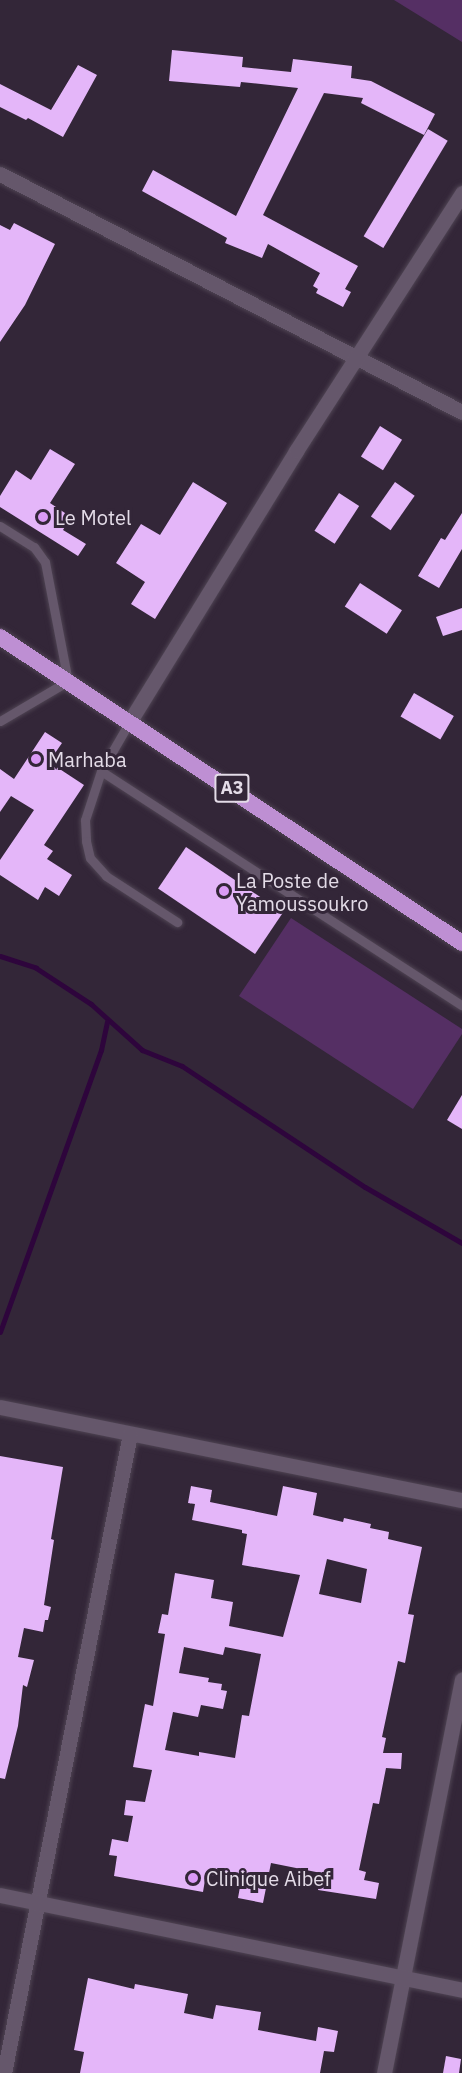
<!DOCTYPE html>
<style>
body{margin:0}
#map{position:relative;width:462px;height:2073px;overflow:hidden;background:#332638;font-family:"IBM Plex Sans",sans-serif}
div>[style]{position:absolute}
[style*='--x']{left:calc(var(--x)*1px);top:calc(var(--y)*1px);width:calc(var(--w)*1px);rotate:calc(var(--a)*1deg)}
.green>*{inset:0;background:#552f64}
.stream>*{height:5px;margin:-2.5px;padding:0 2.5px;transform-origin:2.5px;border-radius:2.5px;background:#2e053c}
.building>*{inset:0;background:#e4b6f9;transform-origin:0 0}
.roads{filter:drop-shadow(0 0 2px #4f4453) drop-shadow(0 0 2px #4f4453)}
.service>*{height:9px;margin:-4.5px;padding:0 4.5px;transform-origin:4.5px;border-radius:4.5px;background:#65576b}
.minor>*{height:15px;margin:-7.5px;padding:0 7.5px;transform-origin:7.5px;border-radius:7.5px;background:#65576b}
.tertiary>*{height:15px;margin:-7.5px;padding:0 7.5px;transform-origin:7.5px;border-radius:7.5px;background:#65576b}
.trunk>*{height:16px;margin:-8px;padding:0 8px;transform-origin:8px;border-radius:8px;background:#be8fd3}
.dots>*{width:16px;height:16px;translate:-50% -50%;box-sizing:border-box;border:3px solid #332638;border-radius:50%}
span{translate:-50% -50%;white-space:nowrap;text-align:center;line-height:1.15;-webkit-text-stroke:6px #332638;paint-order:stroke}
.shield-label span{padding:2px 4px;background:#332638;border:2px solid;border-radius:4px;-webkit-text-stroke-width:0}
.shield-label{font-size:18px;color:#e4dce8;font-weight:700}
.poi-label{font-size:20px;color:#e4dce8}
.left{translate:0 -50%;text-align:left}
</style>
<div id="map">
<div class="green">
<i style="clip-path:polygon(394px 0,462px 0,462px 42px)"></i>
<i style="clip-path:polygon(291px 918px,462px 1029px,462px 1034px,413px 1109px,239px 996px)"></i>
</div>
<div class="stream">
<i style="--x:0;--y:956;--w:38;--a:18"></i>
<i style="--x:36;--y:968;--w:66;--a:33.2"></i>
<i style="--x:91;--y:1004;--w:69;--a:42"></i>
<i style="--x:142;--y:1050;--w:43;--a:21.8"></i>
<i style="--x:182;--y:1066;--w:219;--a:33.5"></i>
<i style="--x:365;--y:1187;--w:112;--a:30"></i>
<i style="--x:0;--y:1332;--w:300;--a:-70.3"></i>
<i style="--x:101;--y:1050;--w:29;--a:-78"></i>
</div>
<div class="building">
<i style="clip-path:polygon(172px 50px,243px 57px,242px 67px,291px 72px,293px 59px,352px 66px,351px 78px,371px 81px,435px 114px,424px 135px,361px 103px,363px 98px,324px 93px,263px 215px,358px 266px,345px 289px,351px 292px,343px 307px,316px 293px,318px 289px,313px 286px,320px 273px,268px 244px,262px 258px,225px 243px,227px 238px,142px 191px,153px 170px,236px 216px,298px 88px,241px 82px,240px 87px,169px 81px)"></i>
<i style="clip-path:polygon(78px 65px,97px 75px,63px 137px,28px 118px,26px 120px,0 107px,0 84px,51px 110px)"></i>
<i style="left:428px;top:129px;width:23px;height:125px;rotate:31deg"></i>
<i style="clip-path:polygon(14px 223px,55px 244px,25px 305px,0 342px,0 225px,10px 230px)"></i>
<i style="left:380px;top:426px;width:26px;height:36px;rotate:32deg"></i>
<i style="clip-path:polygon(50px 449px,75px 464px,50px 503px,71px 517px,63px 530px,86px 544px,78px 556px,0 507px,0 496px,16px 470px,31px 480px)"></i>
<i style="clip-path:polygon(193px 482px,227px 503px,155px 619px,131px 604px,145px 582px,116px 563px,141px 524px,160px 535px)"></i>
<i style="left:395px;top:482px;width:24px;height:42px;rotate:35deg"></i>
<i style="left:339px;top:493px;width:24px;height:45px;rotate:33deg"></i>
<i style="clip-path:polygon(462px 513px,462px 549px,439px 588px,418px 576px,441px 538px,445px 540px)"></i>
<i style="left:360px;top:583px;width:50px;height:28px;rotate:33deg"></i>
<i style="clip-path:polygon(462px 608px,462px 630px,443px 636px,436px 617px)"></i>
<i style="left:414px;top:693px;width:46px;height:27px;rotate:30deg"></i>
<i style="clip-path:polygon(45px 732px,62px 743px,49px 762px,84px 785px,44px 845px,53px 851px,47px 859px,72px 875px,59px 896px,45px 887px,38px 900px,0 875px,0 860px,34px 810px,11px 796px,0 812px,0 769px,14px 779px)"></i>
<i style="left:186px;top:847px;width:117px;height:50px;rotate:34deg"></i>
<i style="clip-path:polygon(462px 1095px,462px 1129px,447px 1120px)"></i>
<i style="clip-path:polygon(0 1456px,63px 1467px,51px 1539px,54px 1540px,44px 1605px,51px 1607px,48px 1620px,45px 1620px,43px 1632px,24px 1628px,18px 1657px,34px 1660px,27px 1687px,23px 1685px,18px 1726px,5px 1779px,0 1778px)"></i>
<i style="clip-path:polygon(evenodd,191px 1486px,212px 1490px,210px 1502px,277px 1516px,283px 1486px,317px 1493px,313px 1515px,343px 1522px,344px 1518px,371px 1524px,370px 1528px,389px 1532px,388px 1539px,422px 1547px,408px 1614px,414px 1615px,405px 1663px,398px 1661px,382px 1737px,386px 1738px,383px 1753px,402px 1753px,401px 1769px,386px 1768px,379px 1804px,373px 1803px,359px 1870px,366px 1872px,364px 1880px,379px 1883px,376px 1899px,318px 1890px,321px 1873px,271px 1863px,263px 1903px,238px 1898px,241px 1881px,206px 1874px,203px 1892px,114px 1876px,117px 1856px,109px 1855px,112px 1839px,128px 1842px,133px 1816px,124px 1815px,126px 1800px,145px 1802px,152px 1770px,133px 1767px,145px 1704px,153px 1706px,165px 1634px,158px 1633px,162px 1614px,168px 1615px,175px 1573px,214px 1580px,211px 1598px,233px 1602px,229px 1626px,283px 1637px,300px 1575px,242px 1565px,247px 1534px,242px 1533px,242px 1530px,192px 1520px,195px 1504px,188px 1503px,191px 1486px,327px 1559px,367px 1569px,361px 1603px,319px 1594px,327px 1559px,191px 1486px,184px 1647px,223px 1655px,225px 1647px,261px 1654px,249px 1716px,242px 1715px,235px 1758px,199px 1752px,199px 1756px,165px 1750px,173px 1712px,198px 1717px,201px 1705px,223px 1709px,227px 1691px,221px 1690px,222px 1684px,208px 1682px,209px 1678px,179px 1673px,184px 1647px)"></i>
<i style="clip-path:polygon(88px 1978px,134px 1989px,135px 1984px,188px 1994px,184px 2013px,213px 2019px,216px 2005px,261px 2012px,258px 2030px,316px 2041px,318px 2027px,338px 2031px,334px 2052px,324px 2051px,320px 2073px,80px 2073px,84px 2052px,74px 2050px)"></i>
<i style="clip-path:polygon(446px 2056px,461px 2059px,459px 2073px,443px 2073px)"></i>
</div>
<div class="roads">
<div class="service">
<i style="--x:0;--y:526;--w:40;--a:32"></i>
<i style="--x:34;--y:547;--w:19;--a:54"></i>
<i style="--x:45;--y:562;--w:121;--a:79.1"></i>
<i style="--x:68;--y:681;--w:79;--a:149.5"></i>
<i style="--x:130;--y:721;--w:58;--a:120.1"></i>
<i style="--x:101;--y:771;--w:52;--a:108.1"></i>
<i style="--x:85;--y:820;--w:21;--a:87"></i>
<i style="--x:86;--y:841;--w:17;--a:77"></i>
<i style="--x:90;--y:858;--w:24;--a:48"></i>
<i style="--x:106;--y:876;--w:85;--a:32.9"></i>
<i style="--x:101;--y:771;--w:430;--a:33"></i>
</div>
<div class="minor">
<i style="--x:0;--y:174;--w:520;--a:27.26"></i>
<i style="--x:130;--y:721;--w:317;--a:-58.4"></i>
<i style="--x:296;--y:451;--w:307;--a:-57.2"></i>
<i style="--x:0;--y:1407;--w:471;--a:11.4"></i>
<i style="--x:4;--y:2073;--w:651;--a:-78.85"></i>
<i style="--x:384;--y:2073;--w:401;--a:-78.8"></i>
</div>
<div class="tertiary">
<i style="--x:0;--y:1895;--w:472;--a:11.6"></i>
</div>
<div class="trunk">
<i style="--x:0;--y:637;--w:554;--a:33.52"></i>
</div>
</div>
<div class="dots">
<i style="left:43px;top:517px;background:#da9af6"></i>
<i style="left:36px;top:759px;background:#da9af6"></i>
<i style="left:224px;top:891px;background:#da9af6"></i>
<i style="left:193px;top:1878px;background:#da9af6"></i>
</div>
<div class="shield-label">
<span style="left:232px;top:788px">A3</span>
</div>
<div class="poi-label">
<span class="left" style="left:55px;top:517px">Le Motel</span>
<span class="left" style="left:48px;top:759px">Marhaba</span>
<span class="left" style="left:236px;top:892px">La Poste de<br>Yamoussoukro</span>
<span class="left" style="left:206px;top:1878px">Clinique Aibef</span>
</div>
</div>
